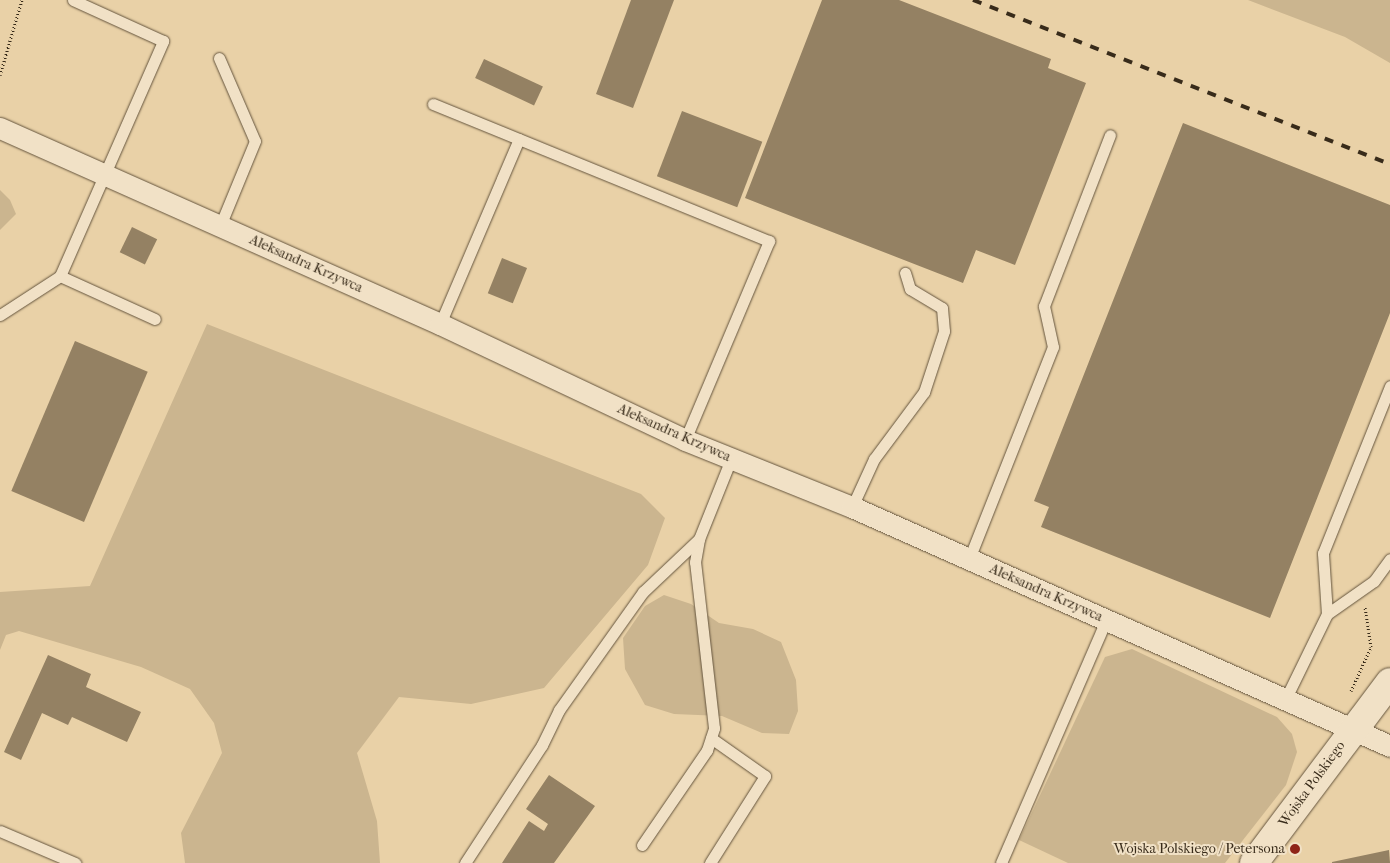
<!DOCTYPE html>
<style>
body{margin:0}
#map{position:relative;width:1390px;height:863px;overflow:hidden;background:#e9d1a7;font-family:"IM FELL French Canon",serif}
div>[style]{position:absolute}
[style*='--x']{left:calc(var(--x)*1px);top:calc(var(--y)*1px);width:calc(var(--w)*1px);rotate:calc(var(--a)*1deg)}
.green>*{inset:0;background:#cbb58f}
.building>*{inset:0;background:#948163;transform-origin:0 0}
.path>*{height:3px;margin-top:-1.5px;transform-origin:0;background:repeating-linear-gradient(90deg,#382b1a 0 1px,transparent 0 3.5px)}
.roads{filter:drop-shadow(0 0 1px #64543d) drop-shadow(0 0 1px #64543d)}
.lane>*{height:11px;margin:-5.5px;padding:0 5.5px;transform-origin:5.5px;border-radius:5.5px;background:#f1e1c6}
.street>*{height:21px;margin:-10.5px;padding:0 10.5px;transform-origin:10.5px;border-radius:10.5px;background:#f1e1c6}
.secondary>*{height:28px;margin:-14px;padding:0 14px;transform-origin:14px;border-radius:14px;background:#f1e1c6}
.rail>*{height:4px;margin-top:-2px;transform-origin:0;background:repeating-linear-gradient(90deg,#382b1a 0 9px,transparent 0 18px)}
.dots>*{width:14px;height:14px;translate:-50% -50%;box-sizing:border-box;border:2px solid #f1e1c6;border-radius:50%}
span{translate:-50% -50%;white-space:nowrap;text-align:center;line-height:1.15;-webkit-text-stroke:4px #f1e1c6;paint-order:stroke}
.street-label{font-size:14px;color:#382b1a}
.poi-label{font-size:14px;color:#382b1a}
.right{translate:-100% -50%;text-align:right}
</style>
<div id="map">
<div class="green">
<i style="clip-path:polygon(1248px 0,1390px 0,1390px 63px,1345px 37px)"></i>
<i style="clip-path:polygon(0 190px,10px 200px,16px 214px,0 230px)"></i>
<i style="clip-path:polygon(207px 324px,641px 494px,665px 518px,648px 565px,544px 688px,471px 704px,399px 697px,357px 753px,377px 821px,380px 863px,185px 863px,181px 833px,222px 753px,214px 723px,190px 689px,141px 667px,19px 631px,6px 635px,0 650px,0 592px,90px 586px)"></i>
<i style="clip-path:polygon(664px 595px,691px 604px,719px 623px,753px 629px,781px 642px,796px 680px,798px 711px,789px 734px,762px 733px,722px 716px,674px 714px,645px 705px,625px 669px,623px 638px,645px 606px)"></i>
<i style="clip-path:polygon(1132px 649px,1277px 717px,1292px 734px,1297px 752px,1286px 785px,1225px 863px,1068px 863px,1019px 840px,1105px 657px)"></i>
</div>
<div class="building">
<i style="clip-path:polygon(631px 0,674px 0,633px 108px,596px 94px)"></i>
<i style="clip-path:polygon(822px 0,899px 0,1051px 59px,1048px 68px,1086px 83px,1015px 265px,976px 250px,963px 283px,745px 198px)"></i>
<i style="left:484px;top:59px;width:65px;height:21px;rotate:25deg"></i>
<i style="left:682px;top:111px;width:86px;height:70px;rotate:21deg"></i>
<i style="clip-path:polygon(1183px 123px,1390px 205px,1390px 313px,1270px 618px,1041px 527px,1049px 507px,1034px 501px)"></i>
<i style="left:132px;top:227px;width:28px;height:28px;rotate:26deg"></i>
<i style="left:502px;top:258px;width:27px;height:38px;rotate:22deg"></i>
<i style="left:75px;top:341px;width:79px;height:163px;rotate:23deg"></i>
<i style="clip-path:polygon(48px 655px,91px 674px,86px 687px,141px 712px,127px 742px,72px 717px,68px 725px,42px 713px,21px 760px,4px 752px)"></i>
<i style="clip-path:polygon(549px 775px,595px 806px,554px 863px,502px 863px,529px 821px,544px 831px,548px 824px,526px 809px)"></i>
<i style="clip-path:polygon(1389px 850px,1390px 863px,1332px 863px,1332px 862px)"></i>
</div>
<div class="path">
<i style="--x:0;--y:75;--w:78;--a:-73.7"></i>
<i style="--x:1351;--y:691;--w:48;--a:-65.6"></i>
<i style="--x:1371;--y:647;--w:40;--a:-98.5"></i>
</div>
<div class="roads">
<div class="lane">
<i style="--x:219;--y:58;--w:90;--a:66.6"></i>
<i style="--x:255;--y:141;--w:92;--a:112.4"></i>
<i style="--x:433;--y:104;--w:363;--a:22.2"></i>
<i style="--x:769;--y:241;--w:216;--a:112.9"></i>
<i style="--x:60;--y:276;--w:104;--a:24.4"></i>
<i style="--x:0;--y:315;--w:72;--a:-33"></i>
<i style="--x:60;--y:276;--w:257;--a:-66.3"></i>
<i style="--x:163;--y:41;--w:99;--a:-155.5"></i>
<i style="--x:440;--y:324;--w:201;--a:-66.9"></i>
<i style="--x:852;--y:507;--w:53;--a:-65.4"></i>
<i style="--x:874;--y:459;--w:84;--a:-53.3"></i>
<i style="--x:924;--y:392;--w:64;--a:-71.8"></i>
<i style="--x:944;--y:331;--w:23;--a:-95"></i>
<i style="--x:942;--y:308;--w:37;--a:-149"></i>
<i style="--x:910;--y:289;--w:17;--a:-107"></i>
<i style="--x:969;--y:559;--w:228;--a:-68.4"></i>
<i style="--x:1053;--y:347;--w:42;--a:-102.4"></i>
<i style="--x:1044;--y:306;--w:183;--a:-68.9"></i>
<i style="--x:1327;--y:614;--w:57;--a:-35.1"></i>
<i style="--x:1374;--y:581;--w:27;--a:-54"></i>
<i style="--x:1285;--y:700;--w:96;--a:-64"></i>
<i style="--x:1327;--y:614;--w:61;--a:-93.8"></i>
<i style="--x:1323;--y:553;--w:180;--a:-68.1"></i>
<i style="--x:0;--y:831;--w:82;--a:23.1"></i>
<i style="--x:642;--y:845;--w:115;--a:-55.6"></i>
<i style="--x:707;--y:750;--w:23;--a:-72"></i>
<i style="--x:714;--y:728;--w:167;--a:-96.5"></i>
<i style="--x:695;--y:562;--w:23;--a:-80"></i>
<i style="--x:699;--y:539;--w:86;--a:-68.2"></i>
<i style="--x:465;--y:863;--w:141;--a:-56.9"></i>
<i style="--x:542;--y:745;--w:39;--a:-64"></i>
<i style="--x:559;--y:710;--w:145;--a:-54.6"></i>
<i style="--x:643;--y:592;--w:77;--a:-43.4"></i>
<i style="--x:710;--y:863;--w:103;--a:-57.7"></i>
<i style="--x:765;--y:776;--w:66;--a:-144.9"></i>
<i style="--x:1001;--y:863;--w:265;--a:-66.6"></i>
</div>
<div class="street">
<i style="--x:0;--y:128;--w:482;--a:24"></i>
<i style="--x:440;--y:324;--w:271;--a:25.3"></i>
<i style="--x:685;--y:440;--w:180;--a:21.9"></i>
<i style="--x:852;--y:507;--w:589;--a:23.95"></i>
</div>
<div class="secondary">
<i style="--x:1254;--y:863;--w:226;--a:-53.1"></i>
</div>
</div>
<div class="rail">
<i style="--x:973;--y:0;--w:448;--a:21.5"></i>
</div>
<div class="dots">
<i style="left:1295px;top:849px;background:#8f2418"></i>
</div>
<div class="street-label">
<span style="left:306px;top:264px;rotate:24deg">Aleksandra Krzywca</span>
<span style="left:674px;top:433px;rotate:24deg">Aleksandra Krzywca</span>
<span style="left:1046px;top:593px;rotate:24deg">Aleksandra Krzywca</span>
<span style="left:1312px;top:784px;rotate:-54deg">Wojska Polskiego</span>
</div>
<div class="poi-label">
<span class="right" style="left:1285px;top:849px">Wojska Polskiego / Petersona</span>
</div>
</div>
